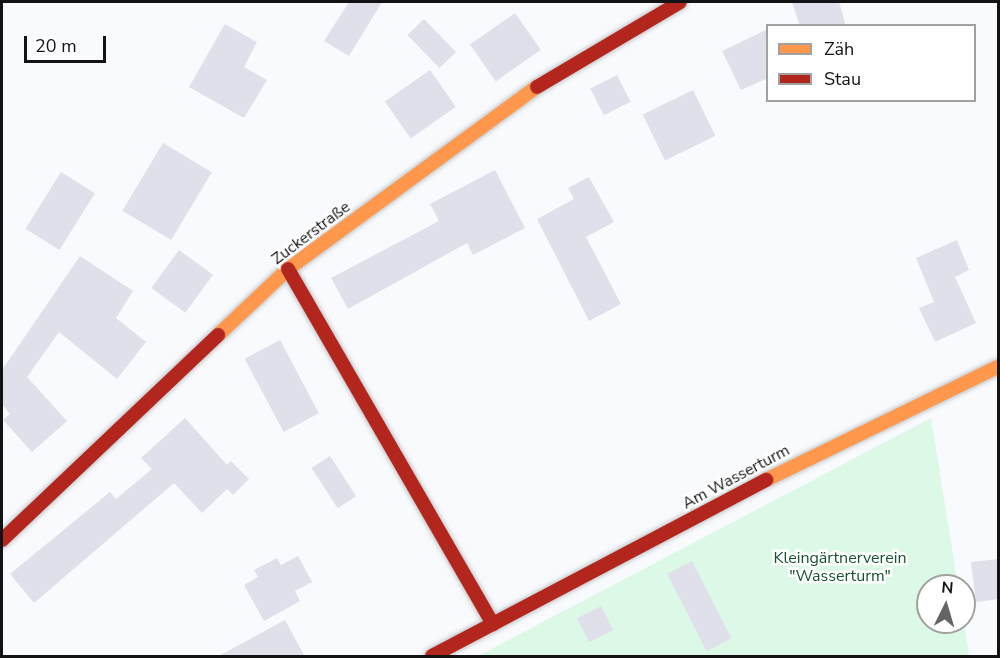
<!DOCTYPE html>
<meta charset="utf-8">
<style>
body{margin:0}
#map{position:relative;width:1000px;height:658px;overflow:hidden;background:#f8fafd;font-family:"Nunito Sans",sans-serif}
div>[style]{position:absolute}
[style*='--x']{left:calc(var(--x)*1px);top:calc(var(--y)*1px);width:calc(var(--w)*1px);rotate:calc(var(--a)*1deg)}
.green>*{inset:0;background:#dbf9e6}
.building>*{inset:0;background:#e0e0ea;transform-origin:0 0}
.roads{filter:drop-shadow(0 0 2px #c4c6c8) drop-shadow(0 0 2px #c4c6c8)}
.slow>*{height:14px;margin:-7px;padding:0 7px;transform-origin:7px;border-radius:7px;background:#ff974d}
.jam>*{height:14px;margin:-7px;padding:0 7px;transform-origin:7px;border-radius:7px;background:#b3261e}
span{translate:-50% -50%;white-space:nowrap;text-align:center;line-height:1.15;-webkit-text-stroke:5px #fff;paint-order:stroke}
.street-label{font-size:16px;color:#131315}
.park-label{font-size:16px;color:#155230}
.frame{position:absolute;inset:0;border:3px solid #131315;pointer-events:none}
.legend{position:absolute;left:766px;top:24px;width:210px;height:78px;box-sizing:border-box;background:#fff;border:2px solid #a1a1a1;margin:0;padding:8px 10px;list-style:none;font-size:18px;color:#131315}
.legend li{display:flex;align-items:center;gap:12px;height:30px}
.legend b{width:30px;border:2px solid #a1a1a1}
.north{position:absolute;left:916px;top:574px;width:60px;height:60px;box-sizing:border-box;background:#fff;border:2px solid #a1a1a1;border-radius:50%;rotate:5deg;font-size:16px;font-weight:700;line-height:24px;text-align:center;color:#131315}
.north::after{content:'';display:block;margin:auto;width:21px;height:27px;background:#636466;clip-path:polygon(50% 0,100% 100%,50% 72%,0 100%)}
.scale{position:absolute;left:24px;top:36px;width:82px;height:27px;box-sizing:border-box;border:3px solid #131315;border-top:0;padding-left:8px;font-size:18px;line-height:21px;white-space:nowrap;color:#131315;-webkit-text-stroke:4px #fff;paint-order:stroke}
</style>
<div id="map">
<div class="green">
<i style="clip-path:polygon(931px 418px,958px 586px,928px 586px,928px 622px,964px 622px,969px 656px,478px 656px)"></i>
</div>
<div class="building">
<i style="clip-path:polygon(349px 2px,382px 2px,349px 56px,324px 41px)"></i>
<i style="clip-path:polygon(792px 2px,839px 2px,846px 26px,800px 26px)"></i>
<i style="left:515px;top:13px;width:45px;height:55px;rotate:55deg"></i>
<i style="left:424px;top:19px;width:46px;height:23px;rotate:46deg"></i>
<i style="clip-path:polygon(225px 24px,257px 42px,244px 67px,267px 80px,244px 118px,189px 87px)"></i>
<i style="clip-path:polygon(768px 29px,768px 78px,741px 90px,722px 51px)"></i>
<i style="left:430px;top:70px;width:45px;height:55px;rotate:55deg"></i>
<i style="left:617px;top:75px;width:30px;height:30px;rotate:63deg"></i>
<i style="left:693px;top:90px;width:51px;height:56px;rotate:64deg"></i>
<i style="left:163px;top:143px;width:57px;height:79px;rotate:31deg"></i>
<i style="clip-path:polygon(495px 170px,525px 228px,473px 255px,467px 243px,348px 309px,331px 278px,439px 221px,430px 204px)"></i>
<i style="left:61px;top:172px;width:40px;height:67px;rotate:32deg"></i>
<i style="clip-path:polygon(589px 177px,614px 222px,586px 237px,621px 304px,589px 321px,537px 219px,574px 199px,568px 188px)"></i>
<i style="clip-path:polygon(957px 240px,969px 270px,955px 277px,976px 323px,935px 342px,919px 308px,934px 302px,916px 258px)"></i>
<i style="left:179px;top:250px;width:42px;height:47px;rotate:36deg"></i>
<i style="clip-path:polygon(80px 256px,133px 291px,116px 318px,146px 342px,117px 379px,59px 332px,27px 377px,67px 421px,32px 452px,3px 420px,10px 414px,2px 404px,2px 370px)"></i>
<i style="left:280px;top:340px;width:83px;height:40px;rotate:62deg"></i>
<i style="clip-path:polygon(185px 418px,227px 465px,231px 461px,249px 479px,233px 495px,227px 489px,202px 513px,174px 483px,34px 603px,10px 574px,110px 492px,116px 499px,152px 469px,141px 458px)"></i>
<i style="left:330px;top:456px;width:48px;height:22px;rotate:57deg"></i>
<i style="clip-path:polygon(298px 556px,312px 582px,295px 591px,300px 601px,264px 621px,244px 585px,258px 577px,254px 570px,277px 558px,281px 565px)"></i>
<i style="clip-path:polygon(999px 559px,999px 599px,976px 602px,971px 562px)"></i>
<i style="left:692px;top:561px;width:87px;height:28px;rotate:63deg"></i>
<i style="left:601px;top:606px;width:27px;height:27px;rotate:63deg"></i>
<i style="clip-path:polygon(285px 620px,305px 657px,217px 657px)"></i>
</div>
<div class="roads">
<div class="slow">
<i style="--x:218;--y:335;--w:96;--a:-43.3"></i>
<i style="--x:288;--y:269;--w:308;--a:-36.2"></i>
<i style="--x:766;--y:480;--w:258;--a:-26"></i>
</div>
<div class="jam">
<i style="--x:537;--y:87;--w:166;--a:-30.7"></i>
<i style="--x:288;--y:269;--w:410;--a:60"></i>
<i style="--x:2;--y:540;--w:298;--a:-43.5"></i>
<i style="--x:432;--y:656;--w:378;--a:-27.8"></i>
</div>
</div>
<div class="street-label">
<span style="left:311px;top:233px;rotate:-37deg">Zuckerstraße</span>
<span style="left:736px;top:477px;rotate:-28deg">Am Wasserturm</span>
</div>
<div class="park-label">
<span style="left:840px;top:567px">Kleingärtnerverein<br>"Wasserturm"</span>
</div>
<div class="frame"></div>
<ul class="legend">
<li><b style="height:8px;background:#ff974d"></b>Zäh</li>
<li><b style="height:8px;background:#b3261e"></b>Stau</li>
</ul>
<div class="north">N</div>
<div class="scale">20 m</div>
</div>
